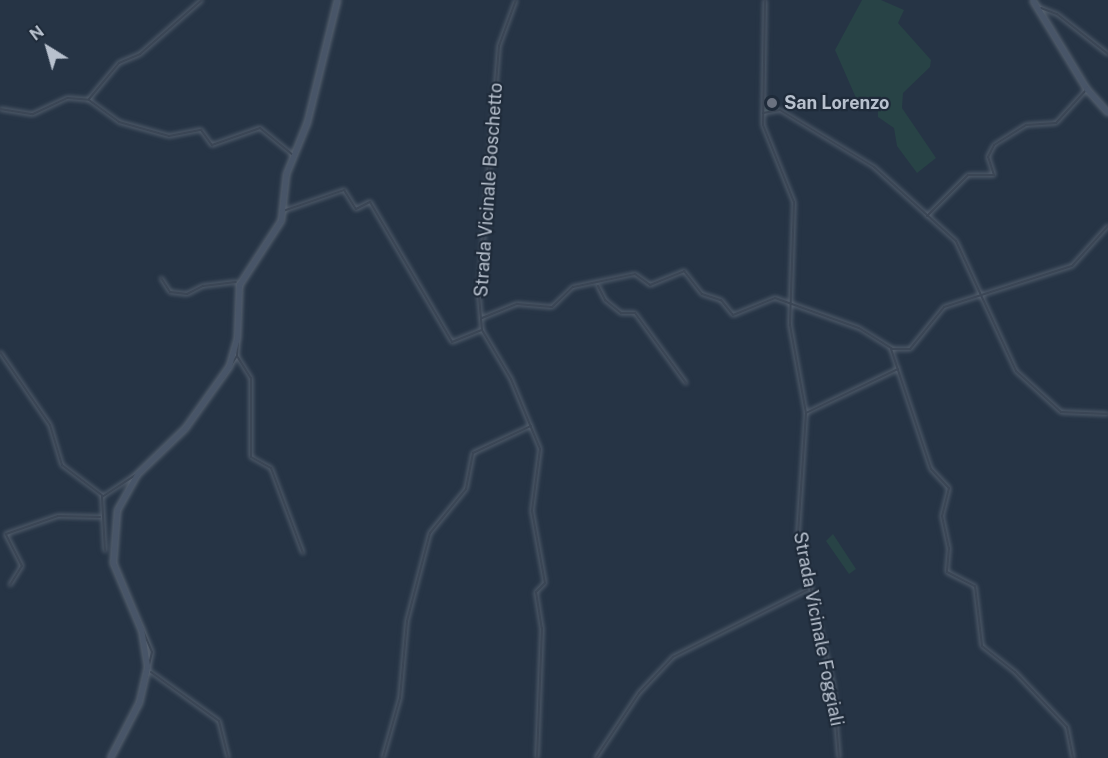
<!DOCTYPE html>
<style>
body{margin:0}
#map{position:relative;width:1108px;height:758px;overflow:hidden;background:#263445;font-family:"Public Sans",sans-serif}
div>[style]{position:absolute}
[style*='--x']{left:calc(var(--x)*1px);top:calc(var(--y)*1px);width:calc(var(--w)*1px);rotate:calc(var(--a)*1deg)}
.green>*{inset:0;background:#284346}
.roads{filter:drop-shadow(0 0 2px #596472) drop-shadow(0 0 2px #596472)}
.minor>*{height:2px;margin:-1px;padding:0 1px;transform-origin:1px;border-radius:1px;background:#3b4655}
.secondary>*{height:4.5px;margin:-2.25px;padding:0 2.25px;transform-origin:2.25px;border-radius:2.25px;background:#485568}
.dots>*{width:16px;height:16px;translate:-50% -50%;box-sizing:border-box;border:3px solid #1f2b3a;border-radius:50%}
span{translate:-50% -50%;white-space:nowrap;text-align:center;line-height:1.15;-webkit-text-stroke:4.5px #1f2b3a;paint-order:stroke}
.poi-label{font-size:18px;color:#b8c1ce;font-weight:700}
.left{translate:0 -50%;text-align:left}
.street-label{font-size:18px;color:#b8c1ce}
.north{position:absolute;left:18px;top:18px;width:60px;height:60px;-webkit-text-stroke:4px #1f2b3a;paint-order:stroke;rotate:323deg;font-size:16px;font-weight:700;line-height:24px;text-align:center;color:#b8c1ce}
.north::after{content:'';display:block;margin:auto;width:21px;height:27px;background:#b8c1ce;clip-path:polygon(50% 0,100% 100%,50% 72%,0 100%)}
</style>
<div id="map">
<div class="green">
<i style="clip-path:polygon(862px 0,881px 0,904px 10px,898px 23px,931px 60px,930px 67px,903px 93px,902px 108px,936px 158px,917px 173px,897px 146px,894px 128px,878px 117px,878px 103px,856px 98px,835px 50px)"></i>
<i style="clip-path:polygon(768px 95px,779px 108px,768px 112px,765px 111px)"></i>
<i style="clip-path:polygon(833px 534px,856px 569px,849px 574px,826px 541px)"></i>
</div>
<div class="roads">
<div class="minor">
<i style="--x:516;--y:0;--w:49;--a:110.3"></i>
<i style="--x:499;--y:46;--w:251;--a:94.6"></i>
<i style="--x:479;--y:296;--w:34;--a:85"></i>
<i style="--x:482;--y:330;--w:57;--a:59.4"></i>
<i style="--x:511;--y:379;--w:76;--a:67.5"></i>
<i style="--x:540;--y:449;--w:63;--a:97.4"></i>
<i style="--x:532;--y:511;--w:73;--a:79.8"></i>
<i style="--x:545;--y:583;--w:13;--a:135"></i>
<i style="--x:536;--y:592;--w:36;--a:81"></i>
<i style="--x:542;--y:628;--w:130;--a:92.2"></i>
<i style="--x:765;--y:0;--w:125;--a:90.9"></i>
<i style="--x:763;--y:125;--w:83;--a:68.1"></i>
<i style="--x:794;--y:202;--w:123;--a:91.9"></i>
<i style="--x:790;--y:325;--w:89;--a:79.7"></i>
<i style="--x:806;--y:413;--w:120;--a:93.8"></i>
<i style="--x:798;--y:533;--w:156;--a:77"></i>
<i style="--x:833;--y:685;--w:73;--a:85.3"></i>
<i style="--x:1041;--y:8;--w:17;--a:21"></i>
<i style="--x:1057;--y:14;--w:65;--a:38.1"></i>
<i style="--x:89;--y:99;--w:47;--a:-50.2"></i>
<i style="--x:119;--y:63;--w:23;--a:-23"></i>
<i style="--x:140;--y:54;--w:82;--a:-41.1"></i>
<i style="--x:0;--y:109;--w:33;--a:9"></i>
<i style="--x:33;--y:114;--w:38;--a:-25"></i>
<i style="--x:68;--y:98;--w:21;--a:5"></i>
<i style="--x:89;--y:100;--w:37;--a:36"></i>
<i style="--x:119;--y:122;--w:52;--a:15.6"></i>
<i style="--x:169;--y:136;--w:33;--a:-11"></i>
<i style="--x:201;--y:130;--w:19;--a:54"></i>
<i style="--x:212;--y:145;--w:51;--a:-19.5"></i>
<i style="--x:260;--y:128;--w:43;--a:39.3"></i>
<i style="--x:763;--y:113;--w:17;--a:-10"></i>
<i style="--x:780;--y:110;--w:110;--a:31.2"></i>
<i style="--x:874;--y:167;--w:110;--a:42.1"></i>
<i style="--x:956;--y:241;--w:143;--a:65.2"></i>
<i style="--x:1016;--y:371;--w:61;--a:42.3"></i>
<i style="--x:1061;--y:412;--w:47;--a:2.4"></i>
<i style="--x:283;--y:211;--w:65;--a:-19"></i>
<i style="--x:344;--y:190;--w:22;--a:58"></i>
<i style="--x:356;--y:209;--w:16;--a:-27"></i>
<i style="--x:370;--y:202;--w:162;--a:59.6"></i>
<i style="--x:452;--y:342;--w:32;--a:-22"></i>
<i style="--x:927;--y:216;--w:58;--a:-45"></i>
<i style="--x:968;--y:175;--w:26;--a:0"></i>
<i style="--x:994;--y:175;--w:19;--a:-108"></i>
<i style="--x:988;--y:157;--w:13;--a:-63"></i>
<i style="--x:994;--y:145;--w:38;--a:-32"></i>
<i style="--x:1026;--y:125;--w:30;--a:-4"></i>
<i style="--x:1056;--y:123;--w:46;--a:-47.6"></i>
<i style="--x:161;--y:278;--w:17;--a:57"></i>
<i style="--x:170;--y:292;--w:17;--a:7"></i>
<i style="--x:187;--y:294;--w:18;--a:-27"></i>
<i style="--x:203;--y:286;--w:33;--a:-7"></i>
<i style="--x:598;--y:286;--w:16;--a:63"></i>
<i style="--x:605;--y:300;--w:21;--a:39"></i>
<i style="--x:621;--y:313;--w:14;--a:0"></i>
<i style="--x:635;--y:313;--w:87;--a:53.9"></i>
<i style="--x:482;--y:318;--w:38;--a:-22"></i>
<i style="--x:517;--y:304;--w:35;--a:5"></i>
<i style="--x:552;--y:307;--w:29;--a:-44"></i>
<i style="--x:573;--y:287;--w:63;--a:-11.8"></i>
<i style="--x:635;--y:274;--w:19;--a:36"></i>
<i style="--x:650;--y:285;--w:37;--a:-22"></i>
<i style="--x:684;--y:271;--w:29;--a:52"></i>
<i style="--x:702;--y:294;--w:20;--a:18"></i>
<i style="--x:721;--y:300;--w:19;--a:51"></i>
<i style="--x:733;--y:315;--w:45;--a:-22"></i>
<i style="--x:775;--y:298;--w:89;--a:19.7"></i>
<i style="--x:859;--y:328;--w:39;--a:32"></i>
<i style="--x:892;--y:349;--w:18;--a:0"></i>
<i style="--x:910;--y:349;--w:54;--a:-51"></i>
<i style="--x:944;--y:307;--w:134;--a:-17.8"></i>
<i style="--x:1072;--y:266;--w:54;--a:-48"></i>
<i style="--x:891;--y:349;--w:126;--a:71.6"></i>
<i style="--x:931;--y:469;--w:26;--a:47"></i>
<i style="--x:949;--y:488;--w:29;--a:104"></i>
<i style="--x:942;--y:516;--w:33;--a:78"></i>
<i style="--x:949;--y:548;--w:24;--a:95"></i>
<i style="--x:947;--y:572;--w:31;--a:27"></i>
<i style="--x:975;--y:586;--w:60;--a:83.3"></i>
<i style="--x:982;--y:646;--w:42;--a:38.2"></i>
<i style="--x:1015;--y:672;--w:76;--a:46.6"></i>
<i style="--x:1067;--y:727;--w:32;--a:79"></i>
<i style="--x:0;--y:352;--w:88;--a:55.6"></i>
<i style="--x:50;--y:425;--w:42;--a:73.3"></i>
<i style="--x:62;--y:465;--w:51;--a:37.1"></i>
<i style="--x:237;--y:356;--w:15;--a:-86"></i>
<i style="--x:223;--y:378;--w:26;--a:-58"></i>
<i style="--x:237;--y:356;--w:26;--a:58"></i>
<i style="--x:251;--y:378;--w:79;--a:90"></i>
<i style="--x:251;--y:457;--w:23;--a:29"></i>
<i style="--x:271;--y:468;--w:91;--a:69.4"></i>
<i style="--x:806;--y:413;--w:102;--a:-25.6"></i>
<i style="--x:105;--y:551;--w:54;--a:-93.2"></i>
<i style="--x:102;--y:497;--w:42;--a:-33.3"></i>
<i style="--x:10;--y:585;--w:22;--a:-58"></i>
<i style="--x:22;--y:566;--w:36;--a:-117"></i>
<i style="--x:6;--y:534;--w:55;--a:-19.1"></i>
<i style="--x:58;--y:516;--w:42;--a:1.4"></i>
<i style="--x:138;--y:619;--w:36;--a:67"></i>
<i style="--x:152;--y:652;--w:36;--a:103"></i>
<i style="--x:151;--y:672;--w:84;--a:35.8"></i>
<i style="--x:219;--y:721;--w:38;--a:76"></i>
<i style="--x:383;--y:758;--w:62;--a:-74.2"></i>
<i style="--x:400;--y:698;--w:77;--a:-84.8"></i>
<i style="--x:407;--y:621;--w:91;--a:-75.4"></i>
<i style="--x:430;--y:533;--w:57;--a:-50.7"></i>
<i style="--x:466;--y:489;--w:37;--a:-79"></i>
<i style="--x:473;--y:453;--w:64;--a:-25"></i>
<i style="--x:596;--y:758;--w:78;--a:-56.5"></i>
<i style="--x:639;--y:693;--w:50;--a:-46.6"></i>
<i style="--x:673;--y:657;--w:150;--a:-26.6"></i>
</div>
<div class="secondary">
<i style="--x:1033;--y:0;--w:104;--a:58.8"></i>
<i style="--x:1087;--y:89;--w:31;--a:48"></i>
<i style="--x:110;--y:758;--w:63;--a:-62.6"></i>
<i style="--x:139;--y:702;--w:37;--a:-77"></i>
<i style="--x:147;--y:666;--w:36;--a:-99"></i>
<i style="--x:141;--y:630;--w:73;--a:-112.7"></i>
<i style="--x:113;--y:563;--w:53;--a:-85.7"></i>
<i style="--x:117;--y:510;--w:41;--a:-60.9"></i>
<i style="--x:137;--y:474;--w:66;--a:-43.8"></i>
<i style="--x:185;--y:428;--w:76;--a:-54.6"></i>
<i style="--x:229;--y:366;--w:29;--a:-74"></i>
<i style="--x:237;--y:338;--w:53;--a:-87.8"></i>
<i style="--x:239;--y:285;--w:77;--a:-57.1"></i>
<i style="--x:281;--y:220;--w:46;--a:-83.8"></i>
<i style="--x:286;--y:174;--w:56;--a:-68"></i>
<i style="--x:307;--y:122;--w:126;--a:-76.2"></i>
</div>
</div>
<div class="dots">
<i style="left:772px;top:103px;background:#6b7280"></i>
</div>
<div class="poi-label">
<span class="left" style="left:784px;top:103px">San Lorenzo</span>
</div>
<div class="street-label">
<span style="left:489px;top:190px;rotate:-86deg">Strada Vicinale Boschetto</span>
<span style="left:818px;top:629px;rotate:79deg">Strada Vicinale Foggiali</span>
</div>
<div class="north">N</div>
</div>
